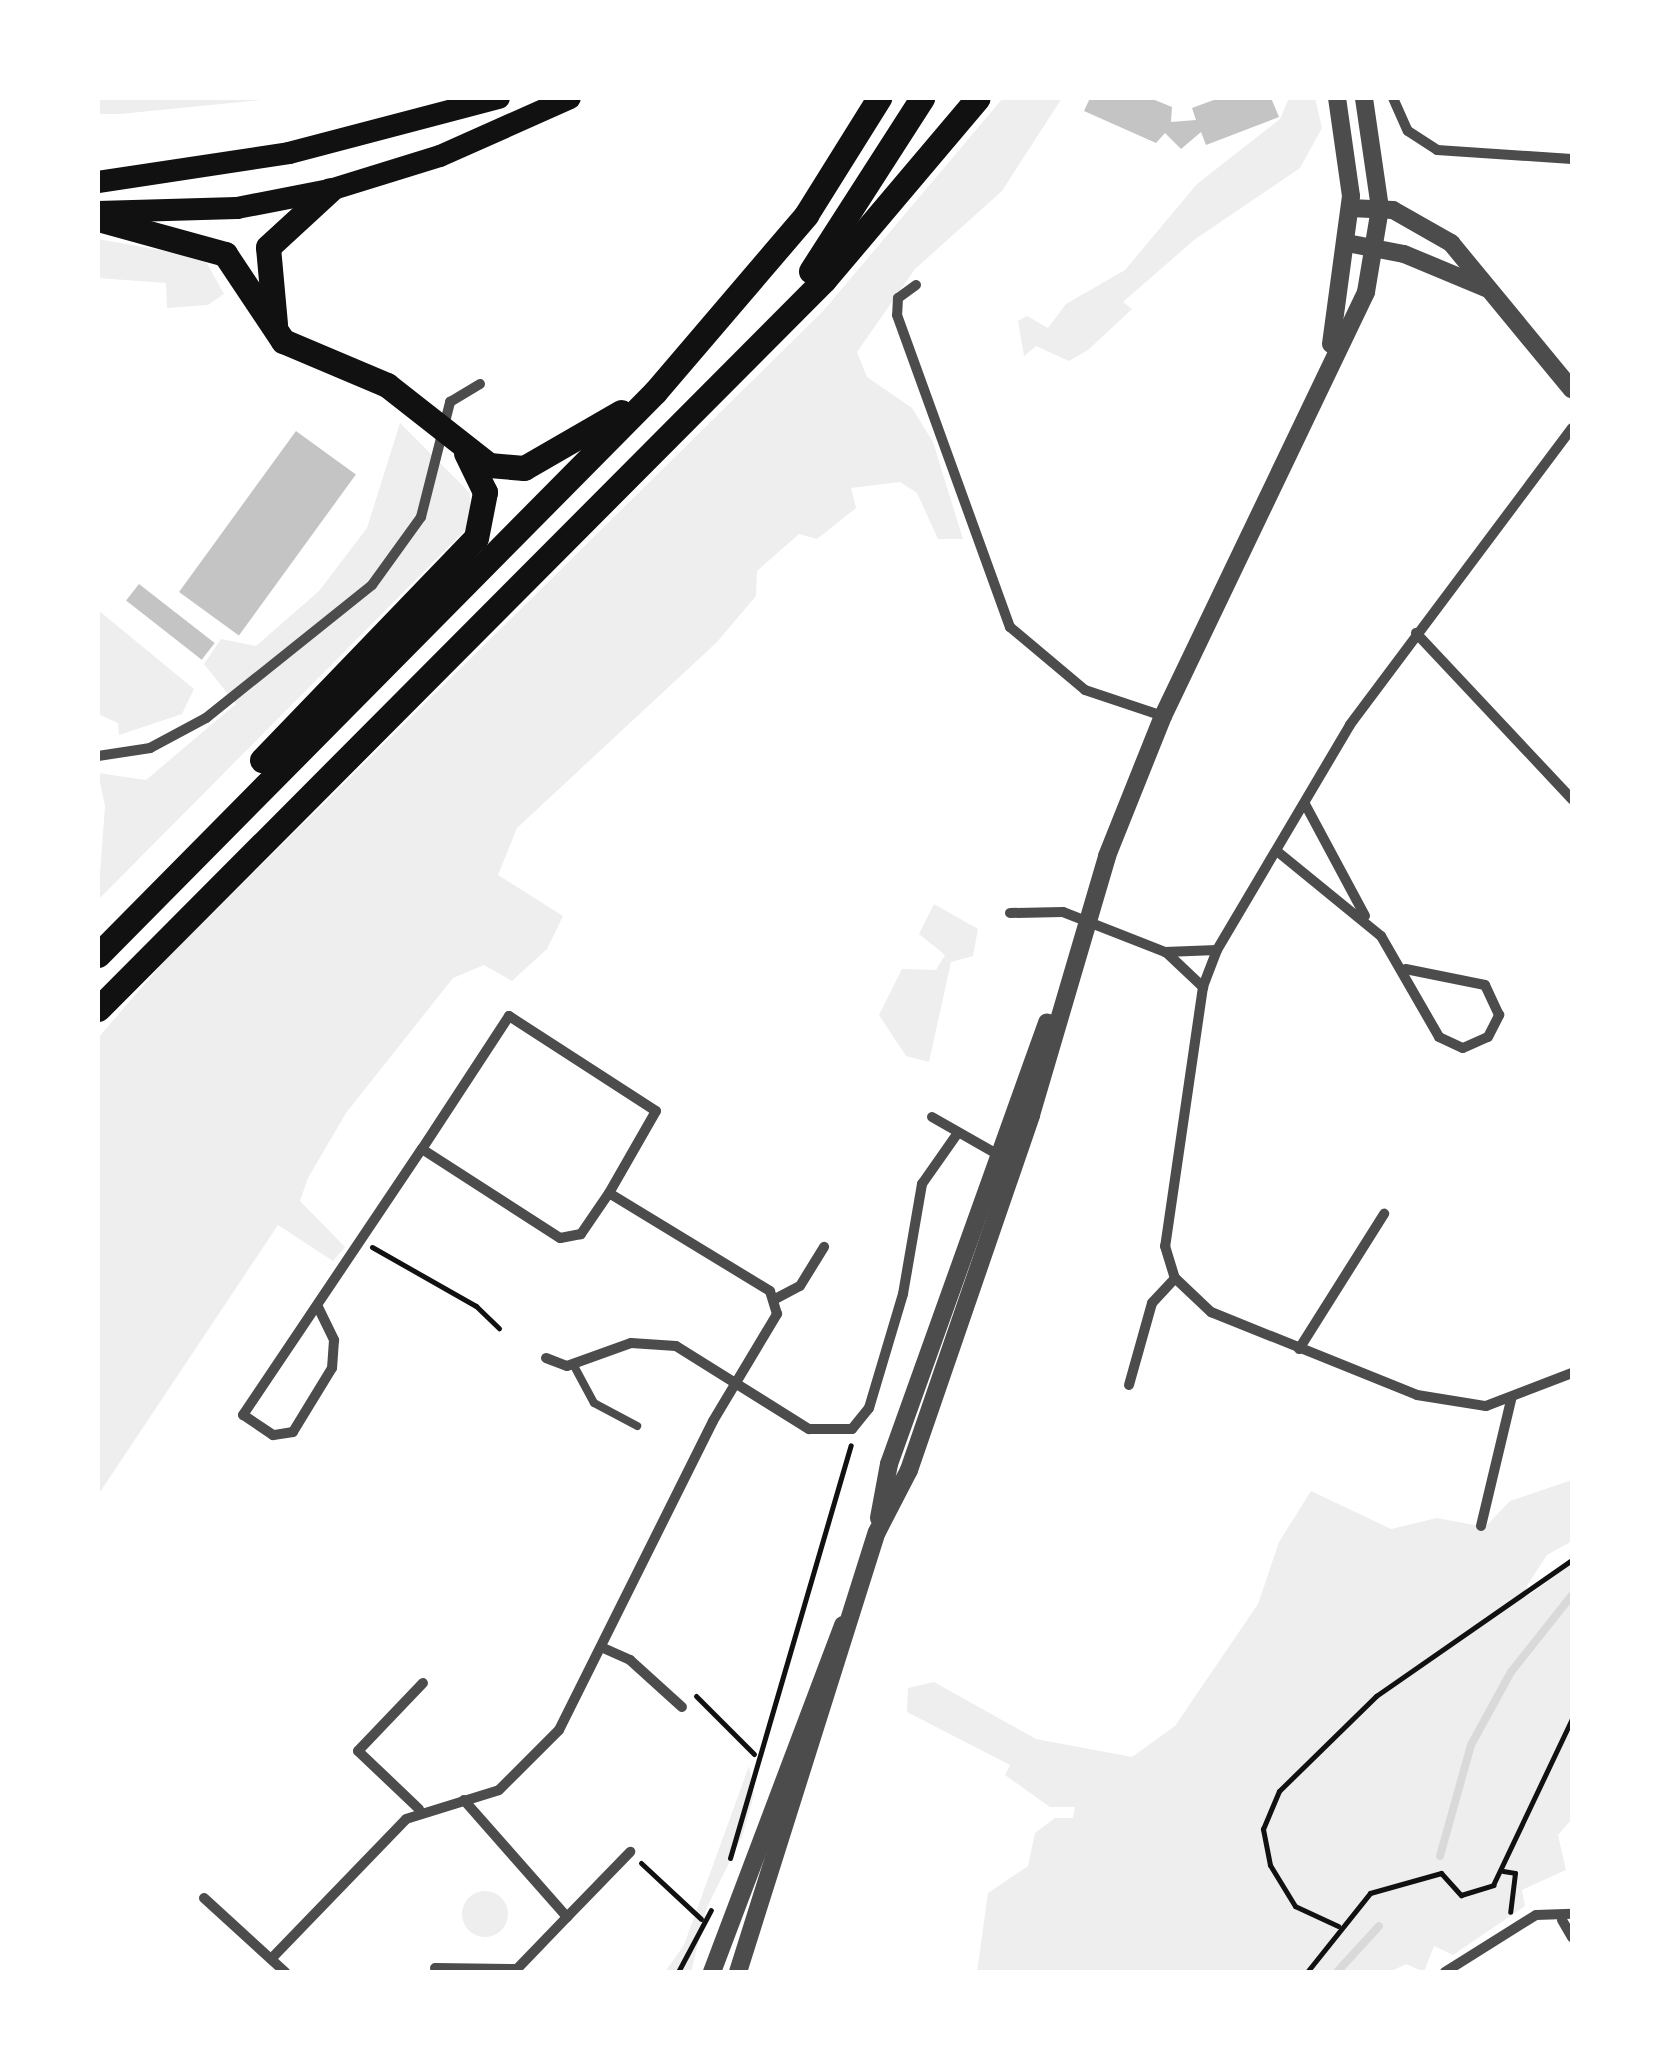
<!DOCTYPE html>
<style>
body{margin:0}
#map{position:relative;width:1670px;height:2070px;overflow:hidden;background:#fff;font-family:Raleway,sans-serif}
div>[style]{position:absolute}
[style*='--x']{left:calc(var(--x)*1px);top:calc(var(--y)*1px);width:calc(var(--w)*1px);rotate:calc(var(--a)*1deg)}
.green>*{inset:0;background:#eee}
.round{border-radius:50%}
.stream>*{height:8px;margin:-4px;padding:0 4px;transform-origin:4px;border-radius:4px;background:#d9d9d9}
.building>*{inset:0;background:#c4c4c4;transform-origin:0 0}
.path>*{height:5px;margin:-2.5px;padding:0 2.5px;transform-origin:2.5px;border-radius:2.5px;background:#111}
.service>*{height:8px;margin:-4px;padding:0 4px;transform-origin:4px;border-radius:4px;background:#4c4c4c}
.minor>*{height:10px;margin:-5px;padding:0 5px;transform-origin:5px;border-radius:5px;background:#4c4c4c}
.tertiary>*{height:18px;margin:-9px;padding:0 9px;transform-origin:9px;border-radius:9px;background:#4c4c4c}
.primary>*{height:22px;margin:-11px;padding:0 11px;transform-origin:11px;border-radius:11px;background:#111}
.trunk>*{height:25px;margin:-12.5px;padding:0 12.5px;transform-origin:12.5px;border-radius:12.5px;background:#111}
span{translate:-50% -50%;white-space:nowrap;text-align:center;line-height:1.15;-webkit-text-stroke:10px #fff;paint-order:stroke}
.frame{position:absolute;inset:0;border:100px solid #fff;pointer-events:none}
</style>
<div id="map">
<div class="green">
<i style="clip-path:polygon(98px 98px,281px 98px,120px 114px,98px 114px)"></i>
<i style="clip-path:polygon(1003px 98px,1062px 98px,1002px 191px,915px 269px,857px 352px,867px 377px,912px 408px,933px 442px,963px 539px,938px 539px,917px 493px,900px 482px,851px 488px,856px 508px,817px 539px,799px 534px,757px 571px,756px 596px,717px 642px,517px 828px,498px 875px,563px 916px,547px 949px,512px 981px,484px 965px,453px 978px,346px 1113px,308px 1178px,300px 1201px,345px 1247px,333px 1261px,278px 1225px,98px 1495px,98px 1038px,168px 957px,824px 310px)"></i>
<i style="clip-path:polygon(1289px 98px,1315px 98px,1322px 128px,1300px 168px,1194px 240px,1123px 302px,1132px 309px,1088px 350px,1069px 361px,1036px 346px,1024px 356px,1018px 321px,1027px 316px,1048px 328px,1066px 304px,1125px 270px,1197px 184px,1280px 119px)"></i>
<i style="clip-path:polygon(98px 239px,204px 258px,224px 294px,208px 305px,167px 308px,166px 283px,98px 278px)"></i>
<i style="clip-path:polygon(400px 423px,470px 493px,470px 525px,98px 900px,105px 806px,98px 773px,146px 780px,236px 704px,204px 664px,221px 639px,256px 646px,319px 591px,367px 528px)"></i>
<i style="clip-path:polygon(98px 610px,194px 689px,182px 714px,119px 735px,118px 723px,98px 714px)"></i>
<i style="clip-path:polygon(934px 904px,978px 929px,973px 956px,951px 962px,929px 1062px,906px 1056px,879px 1015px,902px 969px,936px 970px,945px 955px,919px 934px)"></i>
<i style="clip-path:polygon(1572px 1480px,1572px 1541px,1547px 1555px,1526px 1587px,1529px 1595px,1572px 1563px,1571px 1820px,1558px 1835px,1566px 1870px,1522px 1890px,1525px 1906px,1453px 1955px,1434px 1946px,1424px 1972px,1406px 1964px,1390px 1972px,977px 1972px,988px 1893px,1028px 1866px,1035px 1833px,1055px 1818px,1073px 1818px,1075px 1807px,1050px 1807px,1005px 1775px,1010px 1765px,907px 1712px,908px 1688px,934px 1682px,1036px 1739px,1132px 1757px,1175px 1726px,1258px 1604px,1279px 1542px,1311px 1491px,1391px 1529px,1437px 1518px,1485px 1527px,1510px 1501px)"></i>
<i style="clip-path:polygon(749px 1766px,754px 1795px,742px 1837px,707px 1907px,691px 1972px,665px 1972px,684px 1945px)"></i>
<i class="round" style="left:462px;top:1891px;width:46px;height:46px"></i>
</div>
<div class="stream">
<i style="--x:1440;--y:1856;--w:115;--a:-74.4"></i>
<i style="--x:1471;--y:1745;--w:83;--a:-61.3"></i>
<i style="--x:1511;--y:1672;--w:98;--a:-51.6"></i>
<i style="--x:1337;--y:1972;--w:62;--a:-47.6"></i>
</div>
<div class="building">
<i style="clip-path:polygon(1090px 98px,1150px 98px,1172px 107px,1171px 122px,1196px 120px,1192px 108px,1219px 98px,1271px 98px,1279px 117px,1206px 145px,1201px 132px,1181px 149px,1165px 133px,1156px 143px,1084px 111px)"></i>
<i style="left:296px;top:431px;width:74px;height:199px;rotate:36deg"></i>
<i style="left:139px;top:584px;width:96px;height:21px;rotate:38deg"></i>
</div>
<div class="path">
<i style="--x:372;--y:1247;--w:120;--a:29.6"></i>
<i style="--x:476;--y:1306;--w:32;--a:44"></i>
<i style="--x:696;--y:1696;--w:82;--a:45"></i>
<i style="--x:730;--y:1858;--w:430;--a:-73.7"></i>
<i style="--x:641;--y:1863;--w:82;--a:43"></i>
<i style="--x:1503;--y:1871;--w:12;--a:9"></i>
<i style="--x:1515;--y:1873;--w:39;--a:97"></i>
<i style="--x:1338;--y:1926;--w:47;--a:-155.1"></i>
<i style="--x:1295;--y:1906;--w:48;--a:-121.4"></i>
<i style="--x:1270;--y:1865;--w:37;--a:-101"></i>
<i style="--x:1263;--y:1829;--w:41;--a:-67.2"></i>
<i style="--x:1279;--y:1791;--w:136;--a:-44.4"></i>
<i style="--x:1376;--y:1696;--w:239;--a:-34.8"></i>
<i style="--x:678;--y:1972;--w:70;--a:-62"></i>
<i style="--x:1307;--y:1972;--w:101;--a:-51.4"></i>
<i style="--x:1370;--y:1893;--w:74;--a:-15.7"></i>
<i style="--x:1441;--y:1873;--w:30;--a:48"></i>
<i style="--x:1461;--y:1895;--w:34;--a:-17"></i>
<i style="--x:1493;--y:1885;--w:184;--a:-64.6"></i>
</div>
<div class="service">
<i style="--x:573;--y:1364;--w:44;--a:61.7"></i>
<i style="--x:594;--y:1403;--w:49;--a:28.1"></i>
</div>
<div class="minor">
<i style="--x:1393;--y:98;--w:36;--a:66"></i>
<i style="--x:1408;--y:131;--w:35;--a:33"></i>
<i style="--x:1437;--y:150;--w:135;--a:3.8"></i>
<i style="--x:916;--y:285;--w:22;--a:144"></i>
<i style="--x:898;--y:298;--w:17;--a:93"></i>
<i style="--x:897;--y:315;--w:332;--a:70.1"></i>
<i style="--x:1010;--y:627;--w:98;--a:40"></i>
<i style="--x:1085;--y:690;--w:82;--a:18.4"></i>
<i style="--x:1572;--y:428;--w:371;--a:126.8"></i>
<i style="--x:1350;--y:725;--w:261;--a:120.6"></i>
<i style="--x:1217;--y:950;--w:40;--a:111"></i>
<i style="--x:1203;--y:987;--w:262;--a:98.3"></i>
<i style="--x:1165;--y:1246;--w:34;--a:73"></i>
<i style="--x:1175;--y:1278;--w:50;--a:43.4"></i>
<i style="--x:1211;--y:1312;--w:222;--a:21.9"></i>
<i style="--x:1417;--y:1395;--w:70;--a:9.1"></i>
<i style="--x:1486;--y:1406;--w:92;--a:-21"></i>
<i style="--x:1416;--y:633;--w:228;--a:46.8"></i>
<i style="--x:98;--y:756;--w:53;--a:-8.7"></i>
<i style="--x:150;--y:748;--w:64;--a:-28.2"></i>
<i style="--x:206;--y:718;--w:213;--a:-38.7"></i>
<i style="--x:372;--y:585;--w:84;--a:-54.2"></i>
<i style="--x:421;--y:517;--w:119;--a:-75.8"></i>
<i style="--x:450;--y:402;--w:35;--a:-31"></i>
<i style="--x:1305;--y:804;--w:127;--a:61.8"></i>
<i style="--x:1278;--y:852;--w:133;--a:39.2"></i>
<i style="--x:1381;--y:936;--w:116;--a:60.1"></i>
<i style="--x:1439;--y:1037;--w:26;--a:25"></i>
<i style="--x:1463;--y:1048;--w:27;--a:-24"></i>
<i style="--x:1488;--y:1037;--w:25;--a:-63"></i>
<i style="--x:1499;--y:1015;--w:33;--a:-115"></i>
<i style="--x:1485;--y:985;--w:81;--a:-168.6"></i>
<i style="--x:1010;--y:913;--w:53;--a:-1.1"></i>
<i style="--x:1063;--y:912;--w:110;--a:21.4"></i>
<i style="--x:1165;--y:952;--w:52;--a:-2.2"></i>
<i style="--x:1167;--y:953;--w:50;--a:43.4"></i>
<i style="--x:932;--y:1117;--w:83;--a:29.7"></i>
<i style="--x:777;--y:1298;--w:26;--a:-28"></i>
<i style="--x:800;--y:1286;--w:46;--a:-58.4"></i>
<i style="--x:318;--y:1307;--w:37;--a:64"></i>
<i style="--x:334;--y:1340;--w:28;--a:94"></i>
<i style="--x:332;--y:1368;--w:75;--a:121.4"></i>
<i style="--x:293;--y:1432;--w:20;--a:171"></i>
<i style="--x:273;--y:1435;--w:36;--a:-146"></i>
<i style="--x:243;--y:1415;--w:321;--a:-56.1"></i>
<i style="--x:1299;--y:1349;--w:160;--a:-57.8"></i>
<i style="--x:546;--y:1358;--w:22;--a:21"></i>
<i style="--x:567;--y:1366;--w:68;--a:-19.8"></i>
<i style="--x:631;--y:1343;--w:45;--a:3.8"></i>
<i style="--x:676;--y:1346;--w:157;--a:32"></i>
<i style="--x:809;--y:1429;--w:43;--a:0"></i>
<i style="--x:852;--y:1429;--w:27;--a:-51"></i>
<i style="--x:869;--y:1408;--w:119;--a:-73.4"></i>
<i style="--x:903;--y:1294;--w:112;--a:-80.2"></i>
<i style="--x:922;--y:1184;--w:61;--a:-55"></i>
<i style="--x:1129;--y:1385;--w:85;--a:-74.3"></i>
<i style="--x:1152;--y:1303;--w:34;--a:-47"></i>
<i style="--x:1481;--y:1526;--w:130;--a:-76.6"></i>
<i style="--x:601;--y:1647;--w:32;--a:24"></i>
<i style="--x:630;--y:1660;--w:70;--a:42.1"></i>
<i style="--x:419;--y:1809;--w:84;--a:-136.4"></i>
<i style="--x:358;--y:1751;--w:94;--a:-46.3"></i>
<i style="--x:204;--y:1898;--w:110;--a:42.4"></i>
<i style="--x:567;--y:1917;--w:91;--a:-45.9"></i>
<i style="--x:1562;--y:1920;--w:20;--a:60"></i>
<i style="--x:271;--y:1959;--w:194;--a:-46"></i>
<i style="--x:406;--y:1819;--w:97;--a:-17.3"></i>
<i style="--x:499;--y:1790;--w:85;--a:-45"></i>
<i style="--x:559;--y:1730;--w:345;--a:-63.5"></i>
<i style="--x:713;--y:1421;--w:125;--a:-59.1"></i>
<i style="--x:777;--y:1314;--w:24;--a:-107"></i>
<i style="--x:770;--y:1291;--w:188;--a:-148.7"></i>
<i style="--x:609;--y:1193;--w:50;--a:124.3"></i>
<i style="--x:581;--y:1234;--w:21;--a:169"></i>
<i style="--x:560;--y:1238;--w:164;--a:-147.2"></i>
<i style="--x:422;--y:1149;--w:159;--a:-56.8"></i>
<i style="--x:509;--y:1016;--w:175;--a:32.9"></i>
<i style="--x:656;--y:1111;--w:95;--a:119.8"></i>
<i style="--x:435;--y:1968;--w:82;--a:0.7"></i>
<i style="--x:517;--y:1969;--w:72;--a:-46.1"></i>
<i style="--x:567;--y:1917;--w:156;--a:-131.4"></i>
<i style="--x:1445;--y:1972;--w:107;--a:-32.1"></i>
<i style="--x:1536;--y:1915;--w:36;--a:-2"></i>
</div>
<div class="tertiary">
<i style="--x:1350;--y:208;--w:43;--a:2.7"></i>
<i style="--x:1393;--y:210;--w:67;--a:29.6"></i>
<i style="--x:1451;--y:243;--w:190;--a:50.5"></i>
<i style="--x:1347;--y:243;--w:58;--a:10.9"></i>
<i style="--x:1404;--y:254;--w:91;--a:22.6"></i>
<i style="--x:1331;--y:344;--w:149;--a:-82.3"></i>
<i style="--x:1351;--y:196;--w:99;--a:-98.1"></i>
<i style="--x:879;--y:1518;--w:55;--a:-79.5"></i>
<i style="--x:889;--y:1464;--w:469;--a:-70.3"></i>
<i style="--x:712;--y:1972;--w:371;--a:-69.3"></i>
<i style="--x:738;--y:1972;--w:461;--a:-72.5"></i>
<i style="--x:877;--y:1532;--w:70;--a:-62.7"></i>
<i style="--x:909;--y:1470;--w:375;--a:-71"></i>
<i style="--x:1031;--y:1115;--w:270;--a:-73.6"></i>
<i style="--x:1107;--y:856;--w:151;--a:-68.2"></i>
<i style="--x:1163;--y:716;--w:470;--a:-64.4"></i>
<i style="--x:1366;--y:292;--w:85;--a:-80.5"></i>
<i style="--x:1380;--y:208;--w:111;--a:-98.3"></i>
</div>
<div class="primary">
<i style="--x:98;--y:182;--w:193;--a:-8.6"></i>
<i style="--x:289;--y:153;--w:217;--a:-14.7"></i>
<i style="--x:98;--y:212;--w:139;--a:-1.6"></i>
<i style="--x:237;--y:208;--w:95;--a:-11"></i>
<i style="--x:330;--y:190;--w:115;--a:-17.2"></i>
<i style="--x:440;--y:156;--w:142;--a:-24"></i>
</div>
<div class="trunk">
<i style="--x:98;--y:219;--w:132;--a:15.4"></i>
<i style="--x:225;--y:254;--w:105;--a:56.3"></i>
<i style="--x:283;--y:341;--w:113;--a:22.9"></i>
<i style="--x:387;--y:385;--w:130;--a:38.1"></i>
<i style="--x:489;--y:465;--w:35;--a:5"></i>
<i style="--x:524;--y:468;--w:112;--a:-30"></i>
<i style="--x:811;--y:271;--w:206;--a:-57.3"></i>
<i style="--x:275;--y:324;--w:77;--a:-95.2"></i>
<i style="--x:268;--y:247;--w:84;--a:-42.6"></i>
<i style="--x:262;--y:760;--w:308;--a:-46.1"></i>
<i style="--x:476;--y:538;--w:47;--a:-78.9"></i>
<i style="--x:485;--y:492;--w:43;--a:-116"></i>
<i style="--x:98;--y:955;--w:792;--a:-45.31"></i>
<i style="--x:655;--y:392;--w:233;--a:-49.5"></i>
<i style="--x:806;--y:215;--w:138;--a:-58"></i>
<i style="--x:98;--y:1009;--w:1029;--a:-45.12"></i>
<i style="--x:824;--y:280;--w:238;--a:-49.8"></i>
</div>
<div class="frame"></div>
</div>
